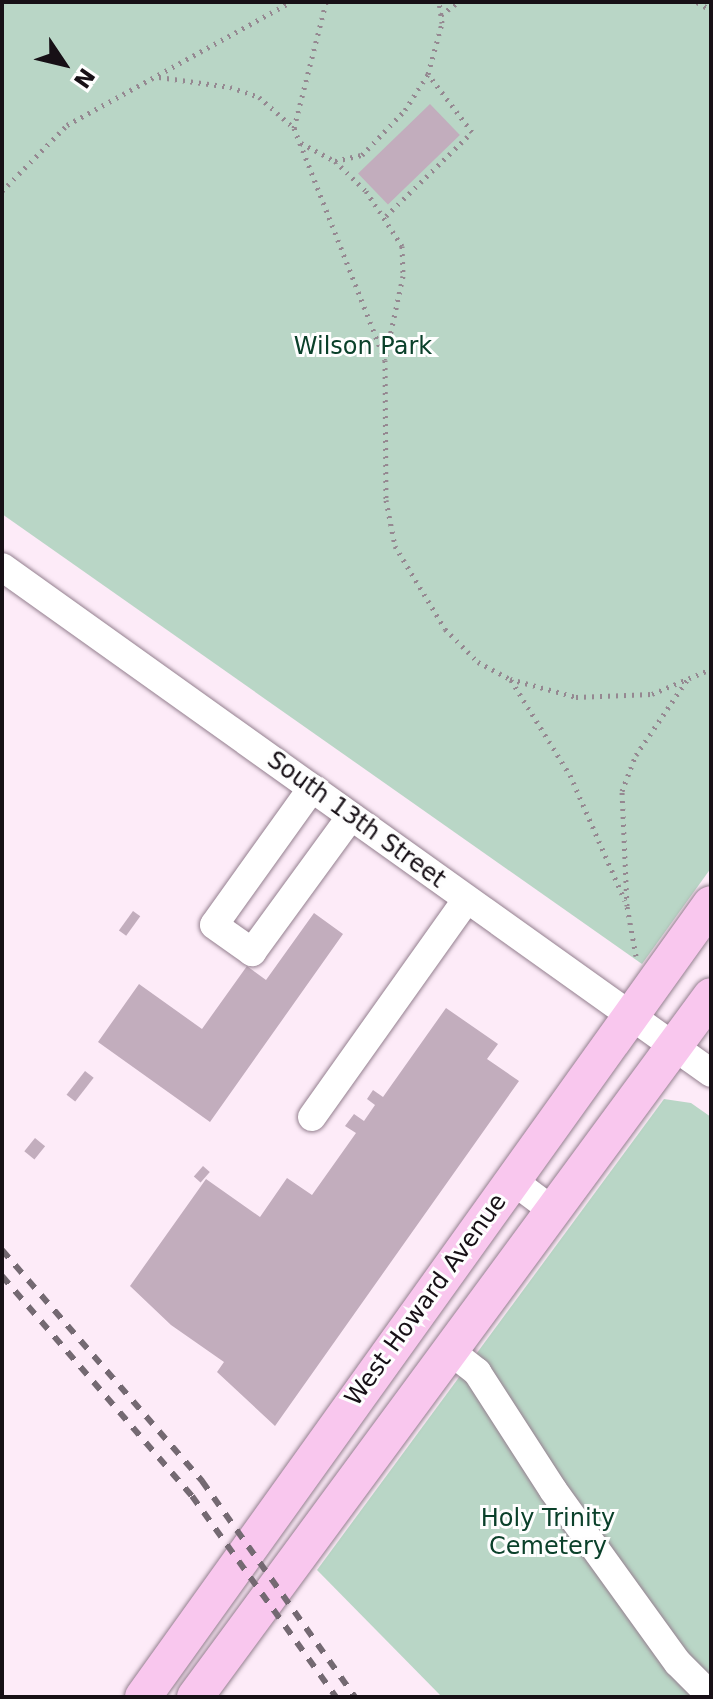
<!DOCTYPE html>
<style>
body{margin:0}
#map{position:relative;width:713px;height:1699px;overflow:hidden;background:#fdebf8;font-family:"DejaVu Sans",sans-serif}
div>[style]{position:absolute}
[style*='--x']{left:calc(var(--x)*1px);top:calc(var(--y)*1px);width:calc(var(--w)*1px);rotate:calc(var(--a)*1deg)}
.green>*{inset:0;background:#b9d6c6}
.building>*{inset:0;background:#c2adbd;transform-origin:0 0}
.path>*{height:5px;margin-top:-2.5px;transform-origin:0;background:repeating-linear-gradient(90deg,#958891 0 2px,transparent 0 8px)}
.roads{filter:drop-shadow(0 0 2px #94808f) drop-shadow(0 0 2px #94808f)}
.minor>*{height:28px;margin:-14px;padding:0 14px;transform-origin:14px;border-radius:14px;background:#fff}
.major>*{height:36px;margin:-18px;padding:0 18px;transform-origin:18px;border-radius:18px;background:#f9c7ee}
.rail>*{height:6px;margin-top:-3px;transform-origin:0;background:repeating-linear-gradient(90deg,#746972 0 10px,transparent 0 20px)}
span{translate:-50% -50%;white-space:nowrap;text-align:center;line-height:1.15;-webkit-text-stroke:6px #fefefe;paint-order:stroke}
.park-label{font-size:24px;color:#0a402a}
.street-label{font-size:24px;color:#171016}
.frame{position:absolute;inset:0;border:4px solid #171016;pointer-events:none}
.north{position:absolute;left:24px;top:24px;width:80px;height:80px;-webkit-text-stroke:6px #fefefe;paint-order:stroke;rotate:125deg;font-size:22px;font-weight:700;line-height:32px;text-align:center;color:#171016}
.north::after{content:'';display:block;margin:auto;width:28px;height:36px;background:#171016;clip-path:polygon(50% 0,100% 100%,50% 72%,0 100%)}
</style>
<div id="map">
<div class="green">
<i style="clip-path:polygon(2px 2px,711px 2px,711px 868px,642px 964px,2px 514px)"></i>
<i style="clip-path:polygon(664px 1099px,691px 1103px,711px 1117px,711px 1697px,442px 1697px,317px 1570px)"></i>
</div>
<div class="building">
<i style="left:430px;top:104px;width:43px;height:100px;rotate:46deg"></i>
<i style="left:133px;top:911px;width:9px;height:24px;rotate:36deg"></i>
<i style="clip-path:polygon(314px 913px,343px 934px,210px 1122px,98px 1042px,139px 984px,202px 1029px,247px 966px,266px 980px)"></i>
<i style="clip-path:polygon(446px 1008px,498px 1044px,487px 1059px,519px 1081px,275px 1426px,217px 1372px,224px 1362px,171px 1325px,130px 1286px,206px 1179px,260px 1217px,287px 1178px,312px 1195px,356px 1133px,345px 1126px,354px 1114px,364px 1121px,375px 1105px,367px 1099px,373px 1090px,383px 1097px)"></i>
<i style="left:85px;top:1071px;width:11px;height:30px;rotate:38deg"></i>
<i style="left:35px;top:1138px;width:13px;height:17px;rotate:39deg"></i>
<i style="left:203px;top:1166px;width:9px;height:14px;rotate:41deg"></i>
</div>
<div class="path">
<i style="--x:697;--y:2;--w:16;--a:30"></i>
<i style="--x:441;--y:15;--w:21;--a:-37"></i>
<i style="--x:159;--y:77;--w:72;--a:8"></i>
<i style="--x:230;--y:87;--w:31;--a:19"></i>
<i style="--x:259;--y:97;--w:47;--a:41.5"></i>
<i style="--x:294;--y:128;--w:249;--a:68.6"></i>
<i style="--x:385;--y:360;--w:140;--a:89.6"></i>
<i style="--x:386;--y:500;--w:47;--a:78.9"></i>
<i style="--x:395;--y:546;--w:97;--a:58.9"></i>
<i style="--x:445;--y:629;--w:47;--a:45"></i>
<i style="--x:478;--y:662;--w:36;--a:28"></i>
<i style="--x:510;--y:679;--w:68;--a:15.3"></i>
<i style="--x:576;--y:697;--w:76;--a:-2.3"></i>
<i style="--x:652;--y:694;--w:64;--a:-23"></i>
<i style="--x:294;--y:128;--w:130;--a:-75.7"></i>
<i style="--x:301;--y:143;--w:38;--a:28"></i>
<i style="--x:335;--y:161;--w:28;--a:-13"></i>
<i style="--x:362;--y:155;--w:62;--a:-46.3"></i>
<i style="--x:405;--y:110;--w:43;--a:-57.4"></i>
<i style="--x:428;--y:74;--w:53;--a:-74.6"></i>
<i style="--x:442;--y:23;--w:21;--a:-98"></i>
<i style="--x:335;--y:161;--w:43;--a:44.1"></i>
<i style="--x:366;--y:191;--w:66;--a:56.8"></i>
<i style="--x:402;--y:246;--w:30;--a:88"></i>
<i style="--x:403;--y:276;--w:85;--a:102.2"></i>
<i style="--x:2;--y:191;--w:93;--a:-45.4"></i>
<i style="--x:67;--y:125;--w:256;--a:-28.8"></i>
<i style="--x:386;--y:216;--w:120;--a:-44.3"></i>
<i style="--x:472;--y:132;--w:73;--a:-127.2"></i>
<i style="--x:511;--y:680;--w:112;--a:58.2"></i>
<i style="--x:570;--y:775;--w:137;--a:66.4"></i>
<i style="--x:636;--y:956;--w:51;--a:-100.2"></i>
<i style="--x:627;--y:906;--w:115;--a:-92.5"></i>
<i style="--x:622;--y:791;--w:39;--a:-69"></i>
<i style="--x:636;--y:755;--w:91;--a:-55.8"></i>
</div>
<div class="roads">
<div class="minor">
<i style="--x:2;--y:567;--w:871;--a:35.51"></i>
<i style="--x:312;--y:788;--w:168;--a:125.6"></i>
<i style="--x:214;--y:925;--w:47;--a:35.4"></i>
<i style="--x:252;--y:952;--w:168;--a:-53.9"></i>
<i style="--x:312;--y:1117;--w:267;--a:-54.6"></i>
<i style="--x:512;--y:1180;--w:50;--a:36.9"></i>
<i style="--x:449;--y:1350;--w:36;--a:38"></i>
<i style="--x:477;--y:1372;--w:140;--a:57.2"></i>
<i style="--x:553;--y:1490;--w:213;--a:54.2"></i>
<i style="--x:678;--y:1663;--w:47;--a:45"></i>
</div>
<div class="major">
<i style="--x:143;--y:1697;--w:975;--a:-54.39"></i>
<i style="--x:195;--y:1697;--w:870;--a:-53.64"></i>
</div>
</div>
<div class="rail">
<i style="--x:2;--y:1250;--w:306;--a:49.1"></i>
<i style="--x:202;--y:1481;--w:265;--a:54.7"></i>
<i style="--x:2;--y:1276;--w:291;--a:49.2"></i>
<i style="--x:192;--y:1496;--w:247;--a:54.4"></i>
</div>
<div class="park-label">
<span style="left:363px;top:347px">Wilson Park</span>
<span style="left:548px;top:1533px">Holy Trinity<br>Cemetery</span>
</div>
<div class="street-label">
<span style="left:356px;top:820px;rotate:36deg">South 13th Street</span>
<span style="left:426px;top:1300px;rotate:-54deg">West Howard Avenue</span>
</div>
<div class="frame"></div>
<div class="north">N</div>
</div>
